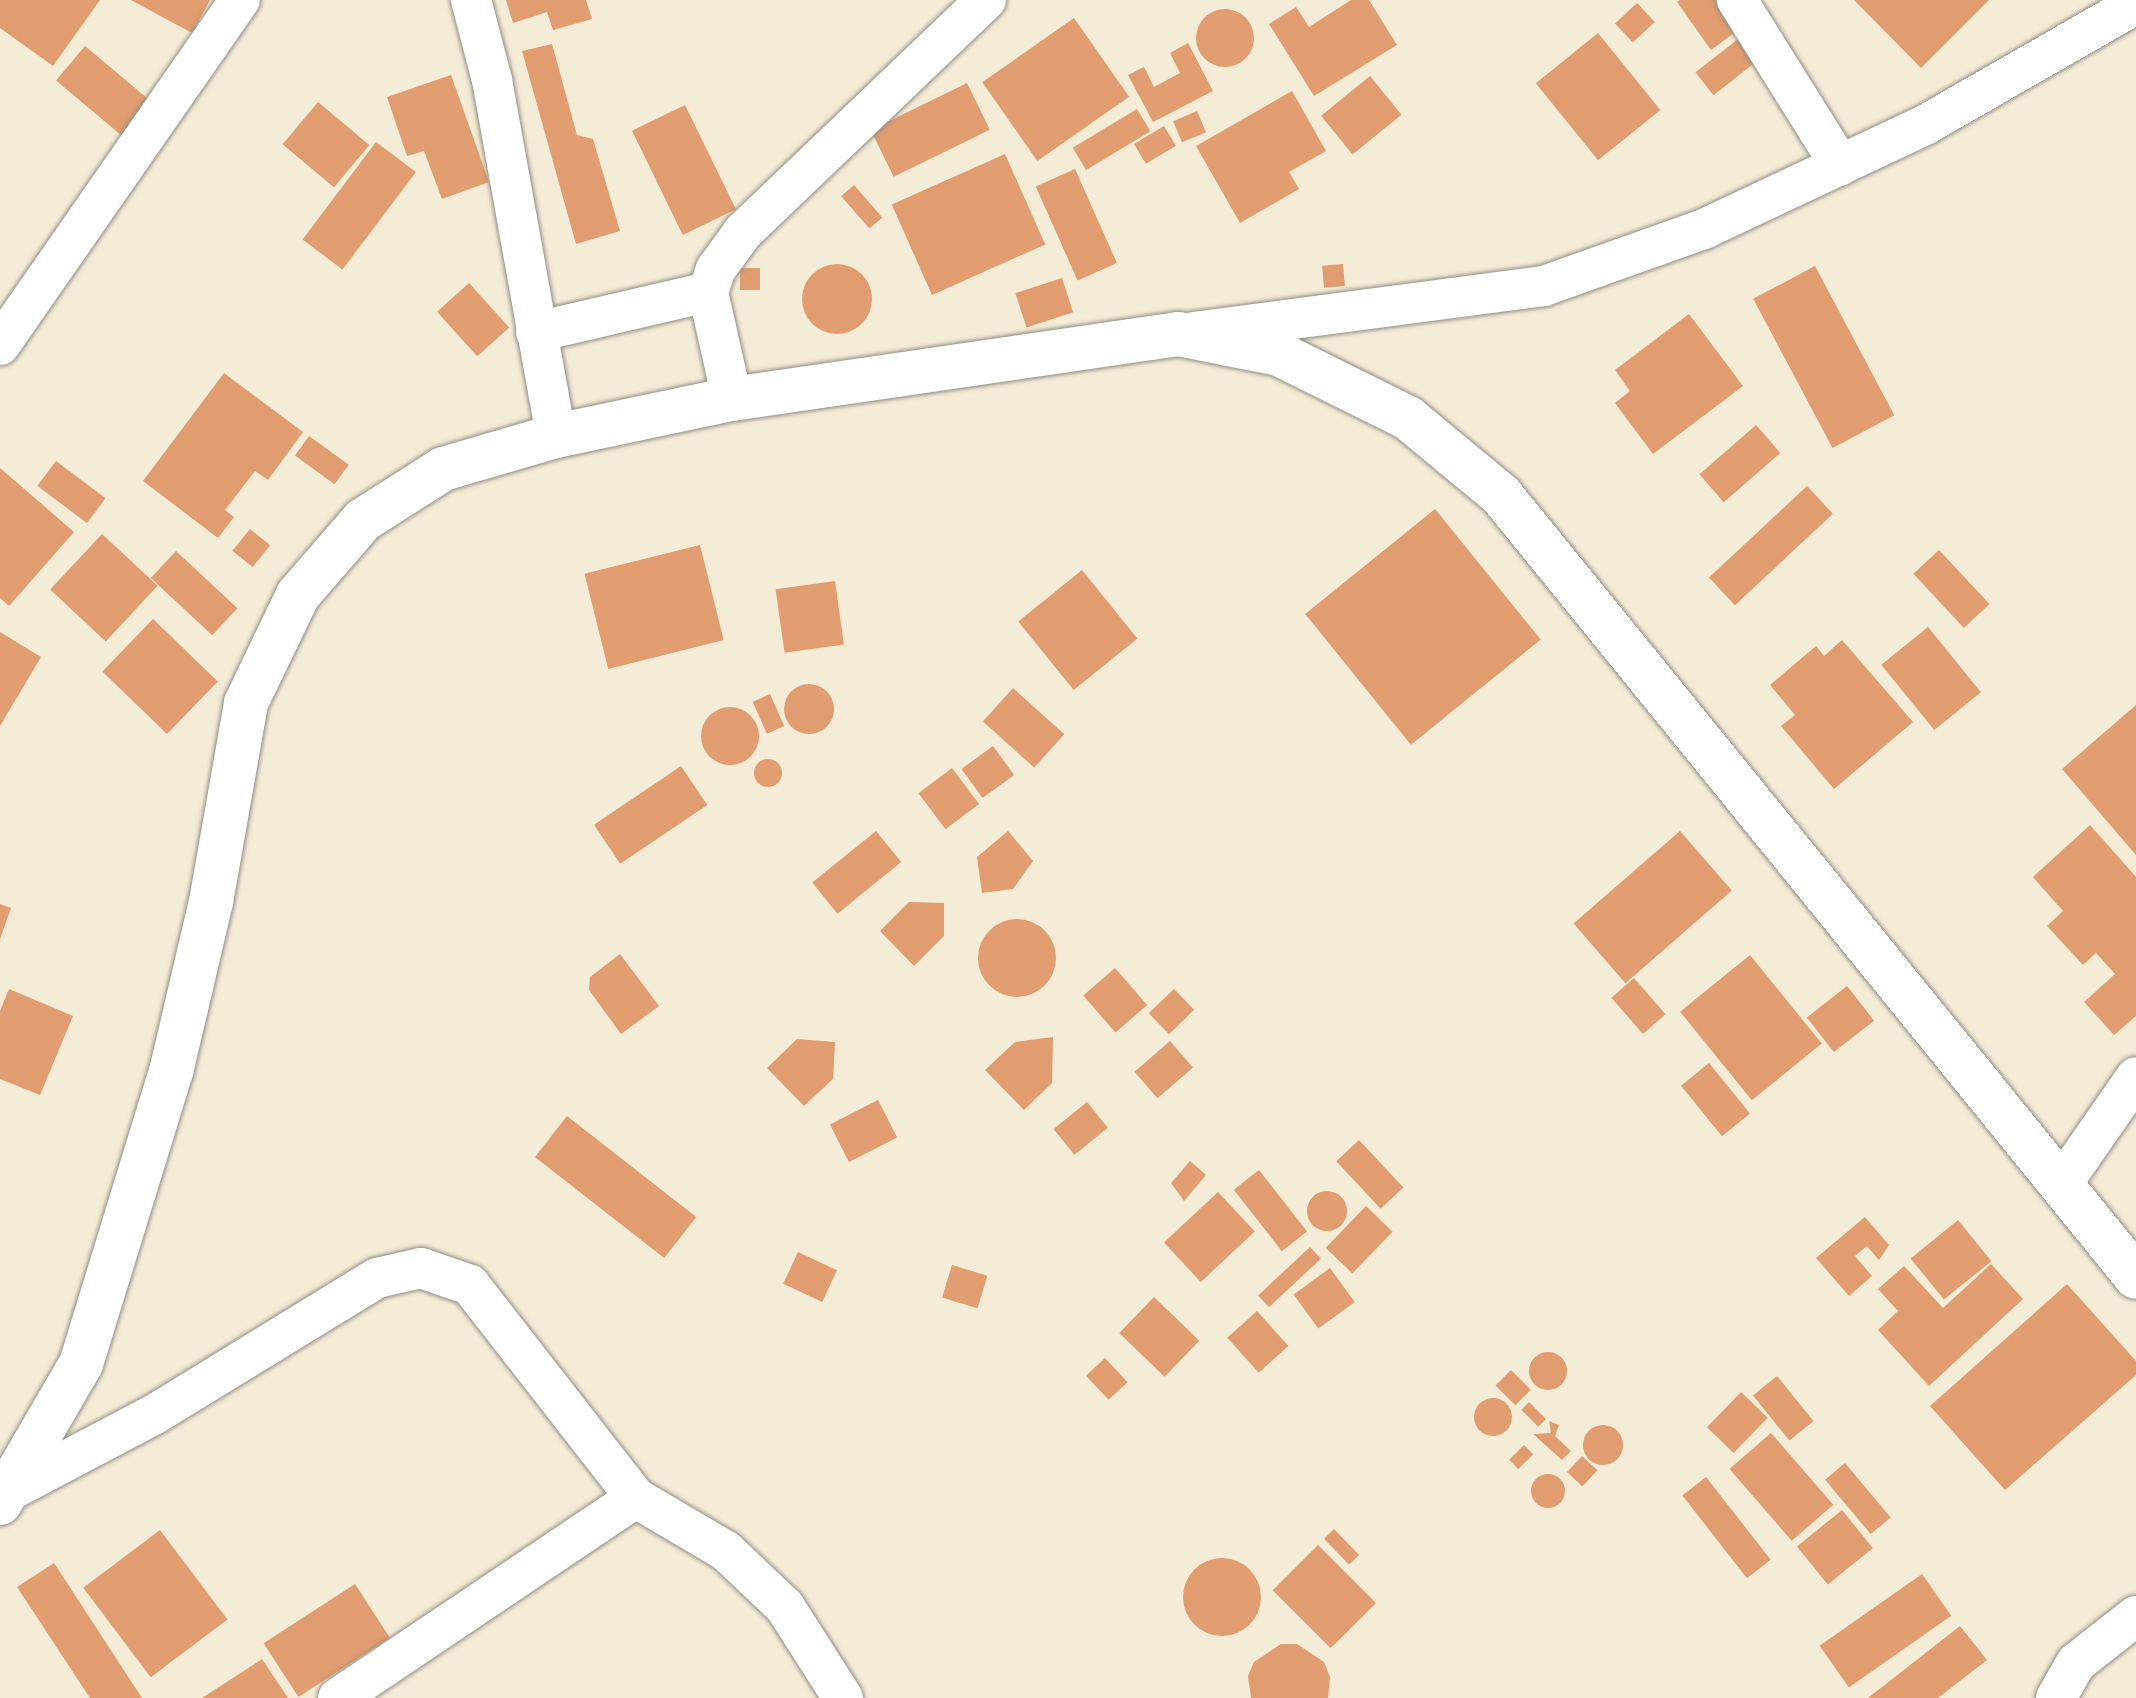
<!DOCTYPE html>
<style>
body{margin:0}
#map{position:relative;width:2136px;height:1698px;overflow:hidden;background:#f5ecd7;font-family:Cardo,serif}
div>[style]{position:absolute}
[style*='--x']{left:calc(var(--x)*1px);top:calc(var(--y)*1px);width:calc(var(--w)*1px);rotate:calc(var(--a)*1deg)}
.building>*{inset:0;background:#e19c6f;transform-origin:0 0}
.round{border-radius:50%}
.roads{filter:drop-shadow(0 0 2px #908c81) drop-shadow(0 0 2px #908c81)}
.minor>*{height:40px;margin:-20px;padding:0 20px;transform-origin:20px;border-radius:20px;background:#fff}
.tertiary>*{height:44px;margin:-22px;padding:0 22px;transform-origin:22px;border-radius:22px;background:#fff}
span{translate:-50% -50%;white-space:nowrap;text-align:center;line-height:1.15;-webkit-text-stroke:7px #fdfcf7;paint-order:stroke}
</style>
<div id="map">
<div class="building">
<i style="clip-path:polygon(0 0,100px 0,53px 66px,0 28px)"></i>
<i style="clip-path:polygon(131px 0,210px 0,192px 33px)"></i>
<i style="clip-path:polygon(506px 0,586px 0,592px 19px,553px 30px,547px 12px,513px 23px)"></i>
<i style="clip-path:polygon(1351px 0,1369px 0,1397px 45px,1314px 96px,1269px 24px,1296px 7px,1309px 27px)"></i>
<i style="clip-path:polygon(1680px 0,1716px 0,1738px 30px,1711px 50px,1677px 2px)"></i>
<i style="clip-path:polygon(1854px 0,1989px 0,1921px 68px)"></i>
<i style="left:1637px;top:3px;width:26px;height:30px;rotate:47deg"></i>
<i class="round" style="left:1196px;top:9px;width:58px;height:58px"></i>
<i style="left:1074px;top:18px;width:96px;height:112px;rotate:55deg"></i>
<i style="left:1598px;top:33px;width:99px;height:80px;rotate:51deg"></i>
<i style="left:1742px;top:36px;width:29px;height:59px;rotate:52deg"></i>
<i style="clip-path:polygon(1188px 43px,1213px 91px,1153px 122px,1128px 75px,1144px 67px,1154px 87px,1180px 73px,1170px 53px)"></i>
<i style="clip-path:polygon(552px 44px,577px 135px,593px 139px,620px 231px,576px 244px,522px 51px)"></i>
<i style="left:85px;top:46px;width:91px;height:45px;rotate:40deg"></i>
<i style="clip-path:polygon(451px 75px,489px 182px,442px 199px,424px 151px,407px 156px,387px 97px)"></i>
<i style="left:1370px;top:76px;width:50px;height:63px;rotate:51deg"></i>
<i style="left:967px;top:83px;width:52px;height:107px;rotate:64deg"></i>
<i style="clip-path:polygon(1292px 91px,1326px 151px,1289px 172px,1299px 189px,1240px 223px,1196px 146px)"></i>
<i style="left:318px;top:102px;width:67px;height:55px;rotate:40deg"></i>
<i style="left:685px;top:105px;width:116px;height:59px;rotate:64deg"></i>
<i style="left:1137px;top:109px;width:26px;height:75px;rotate:59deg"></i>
<i style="left:1197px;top:111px;width:23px;height:26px;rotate:67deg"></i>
<i style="left:1164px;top:126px;width:23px;height:35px;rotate:59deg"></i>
<i style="left:376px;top:142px;width:50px;height:122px;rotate:37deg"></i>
<i style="left:1005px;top:154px;width:99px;height:124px;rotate:66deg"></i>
<i style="left:1075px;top:169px;width:103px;height:43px;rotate:66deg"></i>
<i style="left:854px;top:185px;width:43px;height:17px;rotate:49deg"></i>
<i style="left:1343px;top:264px;width:22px;height:21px;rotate:85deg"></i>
<i class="round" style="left:802px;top:264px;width:70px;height:70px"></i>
<i style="left:1815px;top:266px;width:169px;height:70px;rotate:62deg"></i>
<i style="left:740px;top:268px;width:20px;height:22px"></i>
<i style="left:1062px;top:278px;width:36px;height:49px;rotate:72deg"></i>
<i style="left:469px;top:283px;width:60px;height:43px;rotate:48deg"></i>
<i style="clip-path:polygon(1689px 314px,1743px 386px,1653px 454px,1615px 403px,1630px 391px,1615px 370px)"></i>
<i style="clip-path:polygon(224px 373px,303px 432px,268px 480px,255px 471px,225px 510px,234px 517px,218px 538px,143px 481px)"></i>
<i style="left:1756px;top:425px;width:37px;height:75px;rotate:49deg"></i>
<i style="left:309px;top:436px;width:49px;height:24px;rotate:36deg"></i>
<i style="left:56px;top:461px;width:62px;height:31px;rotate:37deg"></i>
<i style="clip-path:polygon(0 468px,74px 532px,9px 606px,0 598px)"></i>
<i style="left:1807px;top:486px;width:38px;height:134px;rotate:47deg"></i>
<i style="left:1435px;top:509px;width:168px;height:167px;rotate:51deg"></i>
<i style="left:250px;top:529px;width:26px;height:28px;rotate:39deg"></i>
<i style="left:102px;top:534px;width:76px;height:76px;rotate:43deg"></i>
<i style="left:700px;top:545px;width:98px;height:119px;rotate:76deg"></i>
<i style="left:1939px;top:550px;width:74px;height:35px;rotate:47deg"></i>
<i style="left:176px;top:551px;width:84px;height:37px;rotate:43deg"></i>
<i style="left:1082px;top:570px;width:88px;height:82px;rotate:51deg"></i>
<i style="left:835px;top:581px;width:64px;height:60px;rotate:82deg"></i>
<i style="left:153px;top:619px;width:90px;height:73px;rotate:44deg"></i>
<i style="left:1928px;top:627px;width:84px;height:60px;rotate:51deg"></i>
<i style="clip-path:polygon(0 632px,41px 657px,0 726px)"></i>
<i style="clip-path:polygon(1842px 640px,1913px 722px,1834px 789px,1781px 726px,1795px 715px,1770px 685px,1816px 646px,1824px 656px)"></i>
<i class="round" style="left:784px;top:684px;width:50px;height:50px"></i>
<i style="left:1013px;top:688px;width:69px;height:45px;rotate:42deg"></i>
<i style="left:770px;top:694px;width:35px;height:19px;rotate:66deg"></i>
<i style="clip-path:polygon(2136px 705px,2136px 855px,2062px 769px)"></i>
<i class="round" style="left:701px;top:707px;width:58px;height:58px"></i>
<i style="left:993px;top:746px;width:36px;height:39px;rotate:54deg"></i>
<i class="round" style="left:754px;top:759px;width:28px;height:28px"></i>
<i style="left:681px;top:766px;width:47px;height:105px;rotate:56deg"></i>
<i style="left:952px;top:768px;width:45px;height:42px;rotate:53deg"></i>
<i style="clip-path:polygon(2090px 825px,2136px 877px,2136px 1016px,2114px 1035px,2084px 1002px,2115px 974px,2096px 953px,2083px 965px,2047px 926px,2063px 911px,2033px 877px)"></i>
<i style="left:876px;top:831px;width:40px;height:82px;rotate:51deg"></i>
<i style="clip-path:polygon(1008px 831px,1033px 861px,1013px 889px,982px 893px,977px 857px)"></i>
<i style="left:1680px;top:831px;width:79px;height:141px;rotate:49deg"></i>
<i style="clip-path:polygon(909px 902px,944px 903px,944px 936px,914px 966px,880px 931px)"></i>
<i style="clip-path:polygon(0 904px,11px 908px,0 939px)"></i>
<i class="round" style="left:978px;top:919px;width:78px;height:78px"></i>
<i style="clip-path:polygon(620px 954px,659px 1006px,621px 1034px,589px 990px,590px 977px)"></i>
<i style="left:1750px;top:955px;width:114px;height:90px;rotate:51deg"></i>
<i style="left:1115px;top:968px;width:49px;height:42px;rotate:49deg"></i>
<i style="left:1634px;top:978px;width:48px;height:30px;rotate:49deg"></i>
<i style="left:1847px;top:986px;width:44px;height:51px;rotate:52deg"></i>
<i style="clip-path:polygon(9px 989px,73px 1016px,40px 1095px,0 1079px,0 1011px)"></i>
<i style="left:1174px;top:989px;width:29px;height:35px;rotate:46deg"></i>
<i style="clip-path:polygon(1053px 1037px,1052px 1083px,1024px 1110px,985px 1070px,1015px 1042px)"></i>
<i style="clip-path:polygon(797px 1039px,835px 1042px,833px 1079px,804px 1106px,767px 1068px)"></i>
<i style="left:1170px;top:1041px;width:35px;height:47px;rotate:49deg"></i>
<i style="left:1709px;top:1063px;width:65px;height:36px;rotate:51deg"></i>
<i style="left:878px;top:1100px;width:42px;height:54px;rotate:63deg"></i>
<i style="left:1087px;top:1102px;width:33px;height:43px;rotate:51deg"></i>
<i style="left:567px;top:1116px;width:164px;height:52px;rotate:38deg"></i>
<i style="left:1359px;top:1140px;width:65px;height:31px;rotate:47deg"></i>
<i style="clip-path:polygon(1190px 1161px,1206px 1175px,1184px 1201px,1171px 1183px)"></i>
<i style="left:1259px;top:1170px;width:78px;height:32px;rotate:52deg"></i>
<i class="round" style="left:1307px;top:1191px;width:40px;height:40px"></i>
<i style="left:1218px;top:1192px;width:54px;height:74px;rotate:47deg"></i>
<i style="left:1366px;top:1206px;width:37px;height:58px;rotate:44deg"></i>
<i style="clip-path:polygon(1865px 1217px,1889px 1245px,1879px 1260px,1867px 1246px,1855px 1256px,1872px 1276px,1849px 1296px,1816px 1258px)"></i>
<i style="left:1958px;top:1220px;width:53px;height:61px;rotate:51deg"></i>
<i style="left:1310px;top:1247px;width:16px;height:71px;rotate:47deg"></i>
<i style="left:798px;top:1252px;width:43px;height:35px;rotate:25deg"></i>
<i style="clip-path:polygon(1991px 1264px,2023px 1299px,1929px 1386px,1878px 1330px,1898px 1311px,1878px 1289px,1904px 1266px,1943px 1308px)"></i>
<i style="left:952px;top:1265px;width:37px;height:34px;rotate:17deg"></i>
<i style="left:1330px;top:1268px;width:42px;height:45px;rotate:54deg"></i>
<i style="clip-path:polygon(2067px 1284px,2136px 1361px,2136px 1375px,2005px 1490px,1930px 1406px)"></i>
<i style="left:1154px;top:1297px;width:63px;height:50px;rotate:44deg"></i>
<i style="left:1257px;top:1311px;width:47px;height:40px;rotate:48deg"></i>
<i class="round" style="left:1529px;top:1352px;width:38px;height:38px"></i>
<i style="left:1105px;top:1358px;width:33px;height:26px;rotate:47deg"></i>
<i style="left:1511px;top:1370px;width:28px;height:22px;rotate:45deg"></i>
<i style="left:1777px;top:1376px;width:58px;height:31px;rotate:51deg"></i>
<i style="left:1741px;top:1392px;width:37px;height:49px;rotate:44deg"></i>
<i class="round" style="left:1474px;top:1398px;width:38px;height:38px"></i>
<i style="left:1529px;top:1402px;width:24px;height:11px;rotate:45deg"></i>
<i style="clip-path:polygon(1549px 1421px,1559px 1425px,1555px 1436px,1571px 1451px,1562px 1460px,1533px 1434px,1551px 1433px)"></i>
<i class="round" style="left:1583px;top:1425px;width:40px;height:40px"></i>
<i style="left:1771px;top:1433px;width:95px;height:55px;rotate:49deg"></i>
<i style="left:1524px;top:1445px;width:13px;height:21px;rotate:45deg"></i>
<i style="left:1582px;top:1456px;width:21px;height:22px;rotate:43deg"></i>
<i style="left:1845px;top:1463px;width:71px;height:26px;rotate:50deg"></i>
<i class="round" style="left:1531px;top:1474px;width:34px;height:34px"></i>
<i style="left:1706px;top:1477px;width:105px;height:30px;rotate:52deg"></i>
<i style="left:1842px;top:1510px;width:49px;height:58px;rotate:51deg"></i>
<i style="left:1334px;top:1529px;width:36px;height:14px;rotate:46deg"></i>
<i style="left:160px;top:1530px;width:112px;height:96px;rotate:53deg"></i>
<i style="left:1318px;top:1545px;width:82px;height:64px;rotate:45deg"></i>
<i class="round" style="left:1183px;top:1558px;width:78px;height:78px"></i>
<i style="clip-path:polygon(54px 1563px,142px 1698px,90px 1698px,17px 1587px)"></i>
<i style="left:1922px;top:1574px;width:51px;height:125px;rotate:55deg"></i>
<i style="left:355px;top:1584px;width:64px;height:109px;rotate:57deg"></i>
<i style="clip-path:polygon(1960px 1626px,1987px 1660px,1938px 1698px,1868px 1698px)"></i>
<i style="clip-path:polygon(1281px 1644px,1297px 1644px,1324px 1662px,1330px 1677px,1328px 1698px,1251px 1698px,1248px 1676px,1254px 1662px)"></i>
<i style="clip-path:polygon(262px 1659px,288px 1698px,202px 1698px)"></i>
</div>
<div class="roads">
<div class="minor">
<i style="--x:471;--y:0;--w:83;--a:75.3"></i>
<i style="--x:492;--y:80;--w:362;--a:79.8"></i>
<i style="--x:1737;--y:0;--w:195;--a:58"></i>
<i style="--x:536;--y:332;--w:177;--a:-13.1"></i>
<i style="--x:1194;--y:332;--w:353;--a:-7.5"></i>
<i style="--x:1544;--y:286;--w:170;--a:-19.6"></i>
<i style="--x:1704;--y:229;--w:244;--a:-25.2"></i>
<i style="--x:1925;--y:125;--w:243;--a:-29.8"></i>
<i style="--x:0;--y:345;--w:420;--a:-55.2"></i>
<i style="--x:732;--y:399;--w:110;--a:-102.6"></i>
<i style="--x:708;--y:292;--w:24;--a:-71"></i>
<i style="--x:716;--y:269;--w:46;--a:-53.9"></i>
<i style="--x:743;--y:232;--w:336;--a:-43.7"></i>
<i style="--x:2061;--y:1185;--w:131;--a:-55.2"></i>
<i style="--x:0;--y:1486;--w:10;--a:29"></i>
<i style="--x:9;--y:1491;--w:165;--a:-27.8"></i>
<i style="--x:155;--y:1414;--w:260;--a:-31.5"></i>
<i style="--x:377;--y:1278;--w:45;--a:-12.8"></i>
<i style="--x:421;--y:1268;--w:52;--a:19.1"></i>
<i style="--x:470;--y:1285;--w:270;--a:52.1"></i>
<i style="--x:636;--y:1498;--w:104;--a:30.5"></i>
<i style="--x:726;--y:1551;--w:81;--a:43.5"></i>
<i style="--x:785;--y:1607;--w:108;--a:57.5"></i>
<i style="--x:338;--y:1698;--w:359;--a:-33.9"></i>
<i style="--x:2056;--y:1698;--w:40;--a:-60.3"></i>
<i style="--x:2076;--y:1663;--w:76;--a:-38.1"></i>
</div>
<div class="tertiary">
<i style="--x:0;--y:1503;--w:161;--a:-59.8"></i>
<i style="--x:81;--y:1364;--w:306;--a:-72.9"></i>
<i style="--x:171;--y:1072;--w:175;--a:-76.8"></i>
<i style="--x:211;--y:902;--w:202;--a:-80"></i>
<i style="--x:246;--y:703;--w:120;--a:-64.3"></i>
<i style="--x:298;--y:595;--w:99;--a:-49.1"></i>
<i style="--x:363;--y:520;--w:95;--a:-32.5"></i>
<i style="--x:443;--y:469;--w:118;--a:-16.3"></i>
<i style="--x:556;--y:436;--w:180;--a:-11.9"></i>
<i style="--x:732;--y:399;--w:451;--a:-8.3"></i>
<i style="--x:1178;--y:334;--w:103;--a:11.2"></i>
<i style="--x:1279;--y:354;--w:144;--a:26.4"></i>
<i style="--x:1408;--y:418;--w:121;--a:39.6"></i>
<i style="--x:1501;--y:495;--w:1007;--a:50.92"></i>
</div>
</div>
</div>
